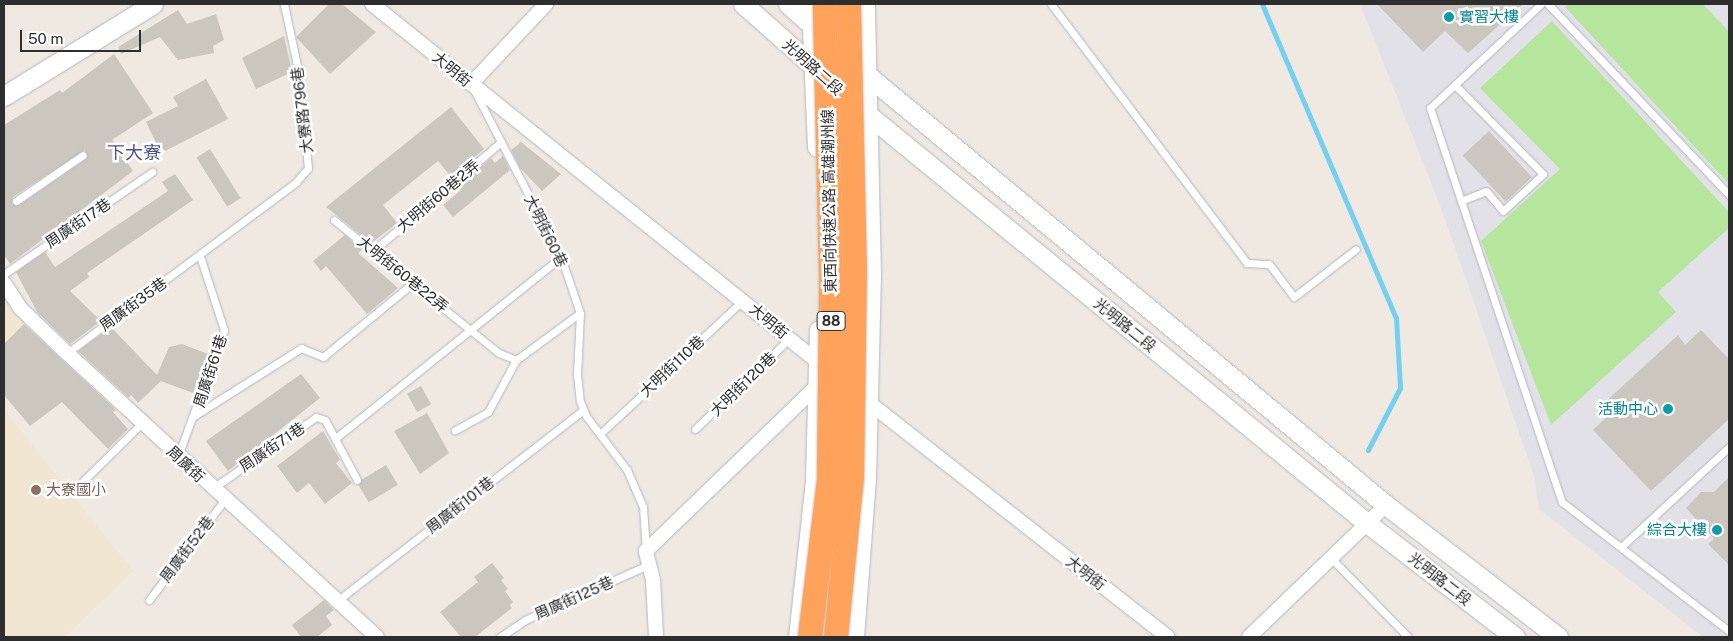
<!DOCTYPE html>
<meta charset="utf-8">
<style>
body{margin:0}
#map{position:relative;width:1733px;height:641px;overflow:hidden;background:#efe9e1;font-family:"Public Sans","Noto Sans TC",sans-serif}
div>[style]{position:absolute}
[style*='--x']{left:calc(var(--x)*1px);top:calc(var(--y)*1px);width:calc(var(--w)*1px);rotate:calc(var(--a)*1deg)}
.industrial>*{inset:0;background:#e3e1e8}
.education>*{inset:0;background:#f0e6d1}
.green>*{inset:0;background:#b6e59e}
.stream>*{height:5px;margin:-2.5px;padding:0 2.5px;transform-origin:2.5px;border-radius:2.5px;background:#75cff0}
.building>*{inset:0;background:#cbc7bf;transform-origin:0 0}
.roads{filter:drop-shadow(0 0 1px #b4b7c1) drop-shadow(0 0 1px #b4b7c1)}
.lane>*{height:7px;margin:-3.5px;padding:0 3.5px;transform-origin:3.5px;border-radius:3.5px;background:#fff}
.street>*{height:14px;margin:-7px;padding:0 7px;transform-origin:7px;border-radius:7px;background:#fff}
.secondary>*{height:19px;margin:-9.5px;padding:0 9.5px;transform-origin:9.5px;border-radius:9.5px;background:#fff}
.bridges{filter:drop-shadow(0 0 1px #c9c9c9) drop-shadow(0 0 1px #c9c9c9)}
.highway-bridge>*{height:24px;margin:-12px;padding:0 12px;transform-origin:12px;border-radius:12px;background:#ffa35c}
.dots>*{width:14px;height:14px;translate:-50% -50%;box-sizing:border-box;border:2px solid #fff;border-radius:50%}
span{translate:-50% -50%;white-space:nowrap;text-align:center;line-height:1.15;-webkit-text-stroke:5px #fff;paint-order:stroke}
.shield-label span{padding:1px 4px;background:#fff;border:1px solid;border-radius:4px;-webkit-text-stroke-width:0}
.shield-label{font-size:14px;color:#2e2e2e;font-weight:700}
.culture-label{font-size:15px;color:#0d838f}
.left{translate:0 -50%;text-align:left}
.right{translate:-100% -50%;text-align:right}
.street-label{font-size:15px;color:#2e2e2e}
.education-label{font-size:15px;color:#785e54}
.quarter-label{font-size:18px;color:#4d5680}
.frame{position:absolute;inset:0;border:5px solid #2e2e2e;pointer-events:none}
.scale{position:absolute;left:20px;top:30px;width:121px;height:22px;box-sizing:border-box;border:2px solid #2e2e2e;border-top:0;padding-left:6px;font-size:15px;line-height:18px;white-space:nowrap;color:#2e2e2e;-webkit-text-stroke:4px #fff;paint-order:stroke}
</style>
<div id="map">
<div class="industrial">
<i style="clip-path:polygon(1360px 4px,1729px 4px,1729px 637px,1703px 637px,1539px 509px,1533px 473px,1440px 205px)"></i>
</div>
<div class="education">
<i style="clip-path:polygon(4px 297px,26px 325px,4px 347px)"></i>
<i style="clip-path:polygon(4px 410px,133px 571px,65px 637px,4px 637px)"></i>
</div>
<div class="green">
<i style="clip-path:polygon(1568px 4px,1703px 4px,1729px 32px,1729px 184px,1565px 7px)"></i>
<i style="clip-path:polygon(1552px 21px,1729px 212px,1729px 228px,1658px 292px,1676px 312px,1551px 425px,1481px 241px,1560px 169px,1480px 88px)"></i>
</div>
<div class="stream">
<i style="--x:1262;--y:4;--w:341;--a:66.9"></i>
<i style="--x:1396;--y:318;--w:70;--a:86.7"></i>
<i style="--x:1400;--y:388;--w:70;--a:117.3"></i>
</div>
<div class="building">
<i style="clip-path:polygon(329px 4px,342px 4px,376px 32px,330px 74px,296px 37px)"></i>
<i style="clip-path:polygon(1377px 4px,1523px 4px,1468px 53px,1445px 31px,1423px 52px)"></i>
<i style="clip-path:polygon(178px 10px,187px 24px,216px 14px,224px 40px,213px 46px,214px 53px,178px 60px,160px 37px,121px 54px,118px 47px)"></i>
<i style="clip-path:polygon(284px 36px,292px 72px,256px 89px,242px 58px)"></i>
<i style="clip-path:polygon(evenodd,114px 54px,153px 113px,112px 140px,133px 171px,10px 264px,4px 255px,4px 125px,60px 90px,62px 93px,114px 54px,85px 150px,86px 159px,19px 205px,12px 204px,13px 197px,85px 150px)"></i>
<i style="clip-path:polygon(206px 79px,228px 119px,161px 153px,146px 122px,178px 106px,173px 97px)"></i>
<i style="clip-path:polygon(451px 107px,484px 149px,451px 177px,438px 161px,383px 205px,397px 223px,391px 228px,371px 243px,326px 207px)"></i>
<i style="left:1489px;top:131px;width:63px;height:36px;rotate:47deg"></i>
<i style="clip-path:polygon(521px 142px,561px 174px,542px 191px,520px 168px,511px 150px)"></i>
<i style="left:210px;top:149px;width:58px;height:16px;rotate:58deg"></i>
<i style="clip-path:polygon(503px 156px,510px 170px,453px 217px,443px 205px,461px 190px,458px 186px,491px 158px,495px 163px)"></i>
<i style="clip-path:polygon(175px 174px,193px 200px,87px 273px,89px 277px,70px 291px,101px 321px,70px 344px,37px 312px,16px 272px,45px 252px,55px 267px,168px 191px,162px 182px)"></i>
<i style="clip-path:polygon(345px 235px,362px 250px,358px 253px,398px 288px,367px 314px,326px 266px,321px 271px,313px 261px)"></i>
<i style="clip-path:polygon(24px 324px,116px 410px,113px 412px,128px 429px,108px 449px,62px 402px,30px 426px,4px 395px,4px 344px)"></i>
<i style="clip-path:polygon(111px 327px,157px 375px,169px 347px,182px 344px,208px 354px,193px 393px,161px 381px,138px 403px,131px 395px,129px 398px,78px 351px)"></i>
<i style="clip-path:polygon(1701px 330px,1729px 359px,1729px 419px,1651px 491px,1593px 430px,1611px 413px,1602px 405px,1678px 335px,1685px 345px)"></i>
<i style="clip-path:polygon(301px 374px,320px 398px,228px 471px,206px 441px)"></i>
<i style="left:421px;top:386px;width:21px;height:16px;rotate:61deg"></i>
<i style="clip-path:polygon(427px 413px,449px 453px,420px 474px,394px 431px)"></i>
<i style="clip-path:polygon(323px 431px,340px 460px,336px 463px,352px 483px,325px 504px,309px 483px,297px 493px,277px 466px)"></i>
<i style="left:386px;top:465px;width:23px;height:34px;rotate:59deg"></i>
<i style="clip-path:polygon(1729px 477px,1729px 565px,1708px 544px,1714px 539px,1686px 508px,1701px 492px,1714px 492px)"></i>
<i style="clip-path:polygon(492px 563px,504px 578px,501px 580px,508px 589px,505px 591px,513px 602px,510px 605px,512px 608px,475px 637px,461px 637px,440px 612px,478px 582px,474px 577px)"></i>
<i style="clip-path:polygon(324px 600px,334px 610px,326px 616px,332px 625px,317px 637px,301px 637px,292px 625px)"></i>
</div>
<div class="roads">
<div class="lane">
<i style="--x:1051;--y:4;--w:325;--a:52.9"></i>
<i style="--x:1247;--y:263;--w:22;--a:3"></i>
<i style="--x:1269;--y:264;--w:41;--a:52.9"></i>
<i style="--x:1294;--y:297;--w:78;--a:-37.7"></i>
<i style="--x:1541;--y:4;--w:152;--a:136.9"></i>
<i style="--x:1430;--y:108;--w:416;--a:71.5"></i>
<i style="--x:1562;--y:502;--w:211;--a:37.7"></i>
<i style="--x:1548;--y:4;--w:263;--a:46.5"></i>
<i style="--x:1455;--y:85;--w:125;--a:45.3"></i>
<i style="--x:1543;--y:174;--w:54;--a:137.2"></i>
<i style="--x:1503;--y:211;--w:26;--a:-130"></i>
<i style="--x:1486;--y:191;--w:27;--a:158"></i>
<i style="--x:475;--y:92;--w:186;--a:62.5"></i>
<i style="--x:561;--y:257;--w:59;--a:71.3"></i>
<i style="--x:580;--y:313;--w:61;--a:92.8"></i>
<i style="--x:577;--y:374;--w:27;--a:84"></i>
<i style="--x:580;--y:401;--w:16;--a:68"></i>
<i style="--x:586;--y:416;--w:68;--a:52.8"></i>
<i style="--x:627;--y:470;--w:40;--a:66.6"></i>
<i style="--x:643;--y:507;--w:44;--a:86.1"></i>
<i style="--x:16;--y:201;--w:81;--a:-34.5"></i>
<i style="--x:334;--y:220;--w:212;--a:38.9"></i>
<i style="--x:499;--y:353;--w:18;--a:22"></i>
<i style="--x:516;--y:360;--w:59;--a:118.3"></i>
<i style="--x:488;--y:412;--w:38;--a:151"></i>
<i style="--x:374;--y:250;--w:167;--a:-40.4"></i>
<i style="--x:4;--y:274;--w:180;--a:-34.6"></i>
<i style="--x:67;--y:353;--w:286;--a:-36.7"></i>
<i style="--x:296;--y:182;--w:18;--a:-49"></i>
<i style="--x:308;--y:168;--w:99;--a:-95.8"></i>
<i style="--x:298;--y:70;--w:67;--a:-102"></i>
<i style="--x:516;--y:360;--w:79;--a:-36.3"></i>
<i style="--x:194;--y:416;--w:127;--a:-32.4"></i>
<i style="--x:301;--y:348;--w:24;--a:22"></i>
<i style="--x:323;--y:357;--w:118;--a:-39.5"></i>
<i style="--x:695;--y:429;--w:132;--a:-43.8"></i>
<i style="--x:601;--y:433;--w:195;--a:-43.1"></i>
<i style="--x:337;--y:437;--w:287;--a:-38.8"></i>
<i style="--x:178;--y:456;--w:134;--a:-69.9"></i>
<i style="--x:224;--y:330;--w:78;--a:-108"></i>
<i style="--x:83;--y:481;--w:83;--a:-44.5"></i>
<i style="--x:213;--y:488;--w:125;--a:-34.6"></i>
<i style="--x:316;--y:417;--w:9;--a:18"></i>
<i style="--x:325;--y:420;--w:68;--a:61.9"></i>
<i style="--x:1621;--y:547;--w:147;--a:-42.8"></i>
<i style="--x:1331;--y:558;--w:110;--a:45.7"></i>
<i style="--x:149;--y:600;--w:126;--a:-53"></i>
<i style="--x:337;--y:601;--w:311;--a:-37.8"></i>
<i style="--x:500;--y:637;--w:30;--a:-34"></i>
<i style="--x:525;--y:620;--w:137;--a:-24.1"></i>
</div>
<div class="street">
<i style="--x:372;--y:4;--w:578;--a:38.75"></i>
<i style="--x:471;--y:84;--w:110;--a:-46.8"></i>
<i style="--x:4;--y:283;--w:30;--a:57"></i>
<i style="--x:20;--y:308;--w:65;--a:43.8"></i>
<i style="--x:67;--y:353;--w:420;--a:42.5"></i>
<i style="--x:863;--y:398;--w:387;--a:38.1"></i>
<i style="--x:656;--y:637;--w:57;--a:-93"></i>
<i style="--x:653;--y:580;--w:30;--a:-104"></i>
<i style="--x:646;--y:551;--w:239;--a:-44"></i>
<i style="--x:1249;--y:637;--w:190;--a:-43.9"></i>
</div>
<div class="secondary">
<i style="--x:743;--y:4;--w:164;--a:41.5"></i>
<i style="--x:866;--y:113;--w:647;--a:39.3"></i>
<i style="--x:1367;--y:523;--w:187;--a:37.6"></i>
<i style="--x:788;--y:4;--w:106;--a:41.9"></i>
<i style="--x:867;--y:75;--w:674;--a:39.64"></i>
<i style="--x:1386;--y:505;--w:217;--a:37.5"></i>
<i style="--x:811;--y:4;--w:143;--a:87.6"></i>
<i style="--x:4;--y:96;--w:175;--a:-31.7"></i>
<i style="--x:798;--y:637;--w:158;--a:-83.8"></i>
<i style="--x:815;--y:480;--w:150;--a:-88.5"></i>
<i style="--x:854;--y:637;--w:159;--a:-85.7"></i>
<i style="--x:866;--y:478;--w:203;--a:-88.6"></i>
<i style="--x:871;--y:275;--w:271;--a:-91.3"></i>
</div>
</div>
<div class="bridges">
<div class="highway-bridge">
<i style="--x:810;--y:637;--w:159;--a:-83.1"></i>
<i style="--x:829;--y:479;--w:203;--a:-89.4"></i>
<i style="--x:831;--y:276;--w:272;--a:-91.3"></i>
<i style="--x:836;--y:637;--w:160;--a:-84.3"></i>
<i style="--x:852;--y:478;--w:203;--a:-89.2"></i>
<i style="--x:855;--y:275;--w:271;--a:-91.3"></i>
</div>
</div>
<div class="dots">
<i style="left:1449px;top:17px;background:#0f9aa8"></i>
<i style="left:1668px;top:409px;background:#0f9aa8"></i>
<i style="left:36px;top:490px;background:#8d6e63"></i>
<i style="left:1717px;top:530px;background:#0f9aa8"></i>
</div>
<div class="shield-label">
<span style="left:831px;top:321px">88</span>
</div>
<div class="culture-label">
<span class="left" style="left:1459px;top:17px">實習大樓</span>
<span class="right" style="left:1658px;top:409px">活動中心</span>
<span class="right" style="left:1707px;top:530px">綜合大樓</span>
</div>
<div class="street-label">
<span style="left:813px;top:67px;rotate:42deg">光明路二段</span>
<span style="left:452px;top:69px;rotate:39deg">大明街</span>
<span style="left:302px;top:110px;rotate:-97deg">大寮路796巷</span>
<span style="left:438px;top:196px;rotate:-40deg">大明街60巷2弄</span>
<span style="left:829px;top:201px;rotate:-91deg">東西向快速公路 高雄潮州線</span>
<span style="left:78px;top:223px;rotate:-34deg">周廣街17巷</span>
<span style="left:546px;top:231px;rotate:64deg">大明街60巷</span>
<span style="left:403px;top:274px;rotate:39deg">大明街60巷22弄</span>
<span style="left:133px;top:304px;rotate:-36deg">周廣街35巷</span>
<span style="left:769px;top:321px;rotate:40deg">大明街</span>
<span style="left:1125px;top:325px;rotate:39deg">光明路二段</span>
<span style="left:672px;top:366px;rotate:-43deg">大明街110巷</span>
<span style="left:210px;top:371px;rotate:-72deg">周廣街61巷</span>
<span style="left:743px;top:384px;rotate:-44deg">大明街120巷</span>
<span style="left:272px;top:447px;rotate:-34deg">周廣街71巷</span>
<span style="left:186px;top:464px;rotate:43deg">周廣街</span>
<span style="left:460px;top:505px;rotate:-38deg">周廣街101巷</span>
<span style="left:187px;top:549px;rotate:-53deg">周廣街52巷</span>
<span style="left:1086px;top:573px;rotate:38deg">大明街</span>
<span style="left:1440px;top:579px;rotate:38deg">光明路二段</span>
<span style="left:574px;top:598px;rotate:-24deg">周廣街125巷</span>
</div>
<div class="education-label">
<span class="left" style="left:46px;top:490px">大寮國小</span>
</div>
<div class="quarter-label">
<span style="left:134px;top:153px">下大寮</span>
</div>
<div class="frame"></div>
<div class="scale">50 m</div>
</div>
